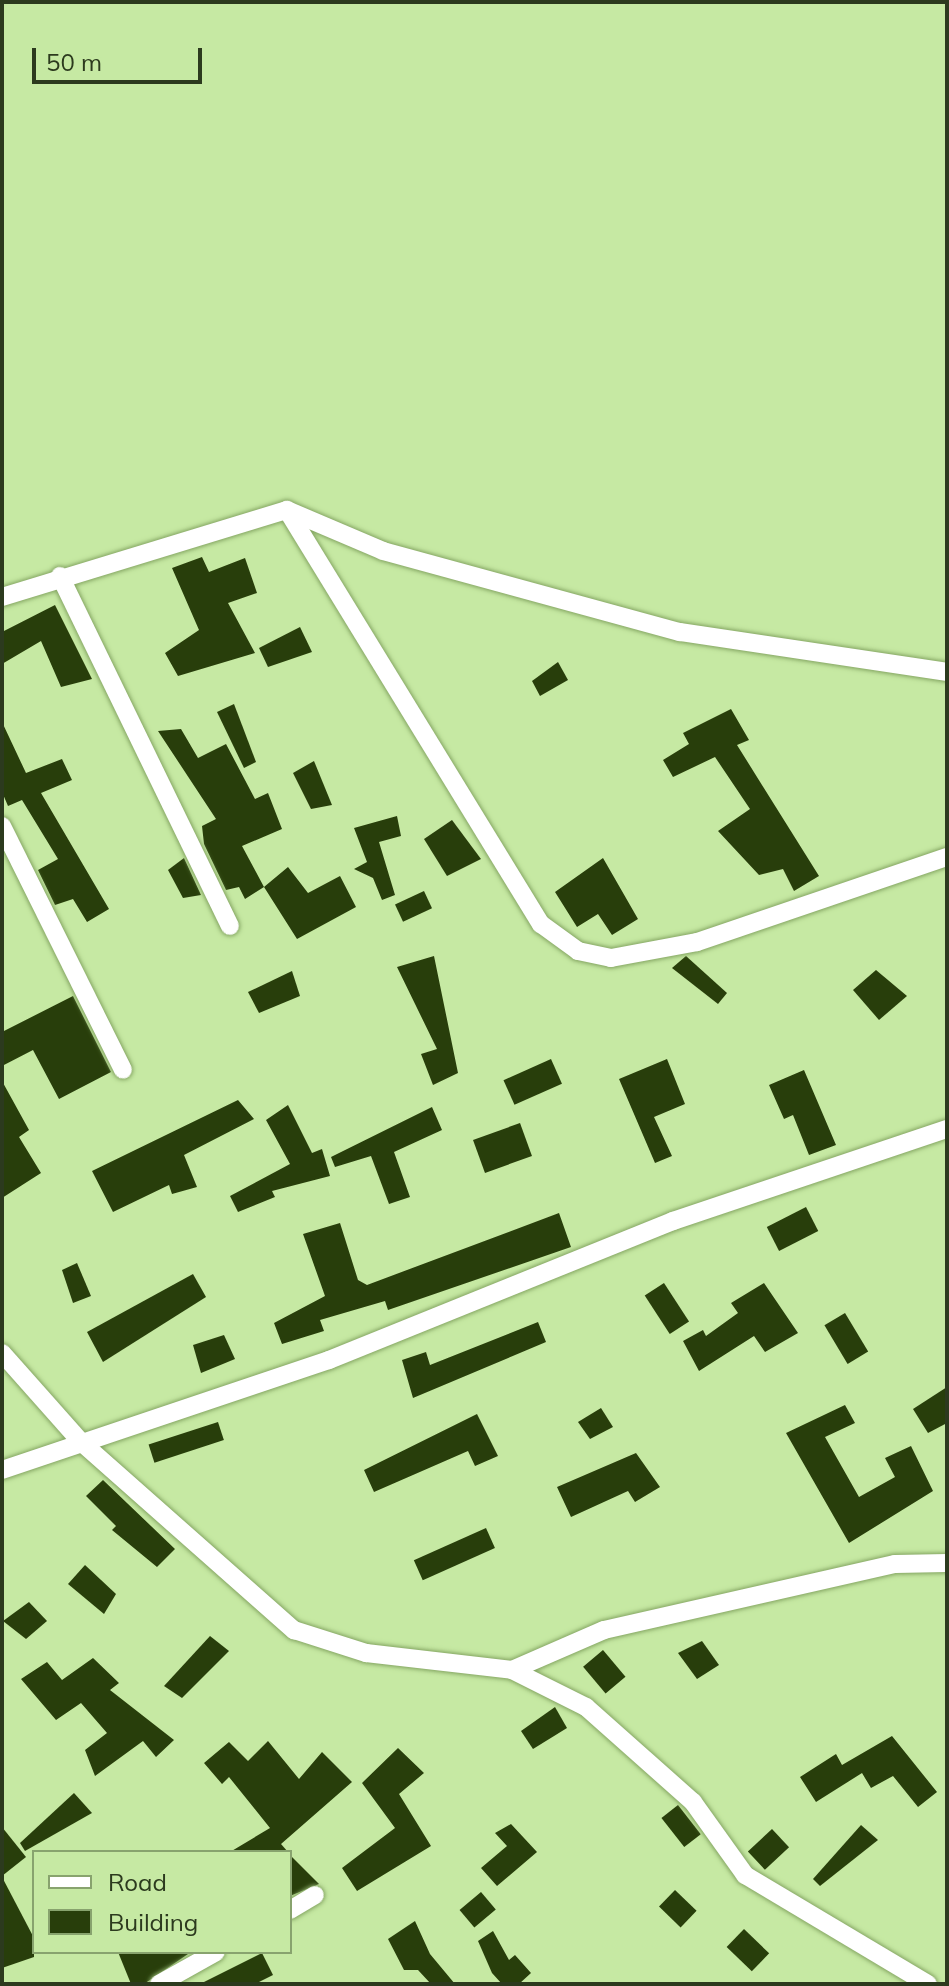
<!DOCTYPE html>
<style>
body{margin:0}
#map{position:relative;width:949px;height:1986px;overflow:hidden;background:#c6e9a3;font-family:Mulish,sans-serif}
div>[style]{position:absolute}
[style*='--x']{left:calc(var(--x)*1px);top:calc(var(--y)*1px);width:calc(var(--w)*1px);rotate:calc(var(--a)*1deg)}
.building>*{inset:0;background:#283e0b;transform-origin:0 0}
.roads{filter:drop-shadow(0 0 2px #85a663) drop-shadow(0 0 2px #85a663)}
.minor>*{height:18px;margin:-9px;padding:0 9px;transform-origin:9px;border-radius:9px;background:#fff}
span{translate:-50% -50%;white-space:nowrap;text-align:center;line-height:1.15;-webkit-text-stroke:8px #c6e9a3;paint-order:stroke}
.frame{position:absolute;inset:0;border:4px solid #2c3a1e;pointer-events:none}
.legend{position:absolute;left:32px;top:1850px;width:260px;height:104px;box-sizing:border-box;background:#c6e9a3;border:2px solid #88a36e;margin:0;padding:10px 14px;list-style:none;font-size:24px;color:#2c3a1e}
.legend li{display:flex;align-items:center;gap:16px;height:40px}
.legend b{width:40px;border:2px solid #88a36e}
.scale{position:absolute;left:32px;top:48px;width:170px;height:36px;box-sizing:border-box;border:4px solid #2c3a1e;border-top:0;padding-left:10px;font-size:24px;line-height:28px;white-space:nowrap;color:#2c3a1e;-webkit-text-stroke:6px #c6e9a3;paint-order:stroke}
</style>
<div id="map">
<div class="building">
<i style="clip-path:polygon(202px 557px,209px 572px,245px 558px,257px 593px,228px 603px,255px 653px,178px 676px,165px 653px,199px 630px,172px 568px)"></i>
<i style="clip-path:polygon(55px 605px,92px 679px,61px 687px,41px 641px,2px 664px,2px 632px)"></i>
<i style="clip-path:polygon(300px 627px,312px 652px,268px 667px,259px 648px)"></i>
<i style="clip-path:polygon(558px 662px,568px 680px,540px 696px,532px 681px)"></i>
<i style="clip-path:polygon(234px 704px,256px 762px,244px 768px,217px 712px)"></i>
<i style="clip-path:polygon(731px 709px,749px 740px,737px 745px,819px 876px,794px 891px,783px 869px,759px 875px,718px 831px,750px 809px,715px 757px,673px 777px,663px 760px,689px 744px,683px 733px)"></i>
<i style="clip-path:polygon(2px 722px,26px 773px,62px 759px,72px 780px,41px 793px,109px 909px,87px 922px,73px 899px,55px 905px,38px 870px,58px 859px,22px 800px,8px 806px,2px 792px)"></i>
<i style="clip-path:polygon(181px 729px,198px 758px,226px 744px,255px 799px,268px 793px,282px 829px,242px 846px,264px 887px,245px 899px,239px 887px,226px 890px,204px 844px,202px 826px,216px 819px,158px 731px)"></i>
<i style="clip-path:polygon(314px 761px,332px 805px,311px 809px,293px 773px)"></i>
<i style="clip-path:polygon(397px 816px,401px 836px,379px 842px,395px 895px,382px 900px,373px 878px,354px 869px,367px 862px,354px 828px)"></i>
<i style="clip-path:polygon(452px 820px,481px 859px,447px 876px,424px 839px)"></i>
<i style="clip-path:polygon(184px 858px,201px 895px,183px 898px,168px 870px)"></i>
<i style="clip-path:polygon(603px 858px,638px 919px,612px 935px,598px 914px,577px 927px,555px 892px)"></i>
<i style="clip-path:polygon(288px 867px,308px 893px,340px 876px,356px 907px,297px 939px,264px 887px)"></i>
<i style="left:424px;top:891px;width:19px;height:32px;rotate:65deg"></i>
<i style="clip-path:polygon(434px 956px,458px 1073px,433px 1085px,421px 1054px,437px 1049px,397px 967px)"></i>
<i style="clip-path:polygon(686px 956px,727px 993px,718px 1004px,672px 968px)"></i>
<i style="clip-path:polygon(876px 970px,907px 996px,879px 1020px,853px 990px)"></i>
<i style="clip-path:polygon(292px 971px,300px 996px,259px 1013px,248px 992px)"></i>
<i style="clip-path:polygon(73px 996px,111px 1072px,59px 1099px,33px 1050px,2px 1066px,2px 1032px)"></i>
<i style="left:551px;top:1059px;width:27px;height:52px;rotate:66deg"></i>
<i style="clip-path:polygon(667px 1059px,685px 1104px,654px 1117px,672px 1156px,655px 1163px,619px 1079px)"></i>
<i style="clip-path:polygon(804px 1070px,836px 1145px,809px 1155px,793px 1115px,784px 1119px,769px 1085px)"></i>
<i style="clip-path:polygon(2px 1081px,29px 1130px,19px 1137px,41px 1173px,2px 1198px)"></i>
<i style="clip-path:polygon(238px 1100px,254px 1119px,184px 1155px,197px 1187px,172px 1194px,169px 1185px,113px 1212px,92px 1171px)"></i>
<i style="clip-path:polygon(288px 1105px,312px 1153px,322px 1149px,330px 1176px,272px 1191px,275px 1197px,238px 1212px,230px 1196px,290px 1164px,266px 1120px)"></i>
<i style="clip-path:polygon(432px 1107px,442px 1130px,394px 1152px,410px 1197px,389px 1204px,371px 1156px,335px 1167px,331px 1157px)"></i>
<i style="left:520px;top:1123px;width:35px;height:50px;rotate:70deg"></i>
<i style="left:806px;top:1207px;width:27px;height:44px;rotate:63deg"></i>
<i style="clip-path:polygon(559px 1213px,571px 1247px,388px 1310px,385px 1301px,320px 1320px,324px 1331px,282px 1344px,274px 1323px,325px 1296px,303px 1234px,340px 1223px,358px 1280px,367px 1285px)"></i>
<i style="clip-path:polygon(77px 1263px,91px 1296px,73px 1303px,62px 1270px)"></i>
<i style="clip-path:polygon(193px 1274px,206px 1297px,103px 1362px,87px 1332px)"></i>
<i style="left:664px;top:1283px;width:46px;height:23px;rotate:57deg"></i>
<i style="clip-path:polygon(764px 1283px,798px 1333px,765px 1352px,754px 1336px,699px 1371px,683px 1341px,703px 1330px,706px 1336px,738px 1313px,731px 1303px)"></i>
<i style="left:845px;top:1313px;width:45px;height:24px;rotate:59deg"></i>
<i style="clip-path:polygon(538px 1322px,546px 1342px,413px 1398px,402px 1360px,426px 1352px,430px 1365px)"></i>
<i style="clip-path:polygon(224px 1335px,235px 1359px,201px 1373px,193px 1345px)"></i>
<i style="clip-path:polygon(947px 1387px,947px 1423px,928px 1433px,913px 1409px)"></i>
<i style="clip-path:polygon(845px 1405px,855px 1423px,825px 1437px,859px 1497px,895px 1477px,885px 1458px,911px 1446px,933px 1491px,849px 1543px,786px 1433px)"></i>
<i style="clip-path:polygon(601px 1408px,613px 1427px,590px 1439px,578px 1422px)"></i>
<i style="clip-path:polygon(477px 1414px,498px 1456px,475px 1466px,468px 1451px,374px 1492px,364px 1470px)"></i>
<i style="left:218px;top:1422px;width:19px;height:73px;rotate:72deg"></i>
<i style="clip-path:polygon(636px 1453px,660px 1487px,635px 1502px,628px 1491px,571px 1517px,557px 1487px)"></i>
<i style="clip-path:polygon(103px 1480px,175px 1549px,157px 1567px,112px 1530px,116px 1526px,86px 1496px)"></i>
<i style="left:486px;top:1528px;width:22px;height:79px;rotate:66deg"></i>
<i style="clip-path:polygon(85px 1565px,116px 1594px,104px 1614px,68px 1584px)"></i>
<i style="clip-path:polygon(29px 1602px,47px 1621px,26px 1639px,3px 1621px)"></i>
<i style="clip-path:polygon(210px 1636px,229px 1651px,182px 1698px,164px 1686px)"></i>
<i style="clip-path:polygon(702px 1641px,719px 1665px,697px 1679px,678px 1653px)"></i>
<i style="left:603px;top:1650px;width:35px;height:26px;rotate:50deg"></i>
<i style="clip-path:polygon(93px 1658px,119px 1683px,110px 1690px,174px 1740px,156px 1757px,143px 1741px,95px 1776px,85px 1750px,107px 1733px,81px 1703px,56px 1720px,21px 1679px,47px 1662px,62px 1680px)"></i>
<i style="clip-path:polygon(555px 1707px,567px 1728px,533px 1749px,521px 1731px)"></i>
<i style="clip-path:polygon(892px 1736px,937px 1792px,918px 1807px,893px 1776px,871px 1788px,862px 1773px,816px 1802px,800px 1777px,836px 1754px,842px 1765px)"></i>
<i style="clip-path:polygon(268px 1741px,299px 1779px,322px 1752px,352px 1782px,281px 1844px,288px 1852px,230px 1852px,270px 1828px,229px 1777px,222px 1784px,204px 1763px,229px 1742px,248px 1761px)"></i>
<i style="clip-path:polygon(398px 1748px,424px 1773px,399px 1794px,431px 1846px,357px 1891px,342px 1868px,395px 1828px,362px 1783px)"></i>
<i style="clip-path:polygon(74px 1793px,92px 1813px,25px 1851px,20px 1843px)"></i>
<i style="left:678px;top:1805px;width:37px;height:21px;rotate:52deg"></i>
<i style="clip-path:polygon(511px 1824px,537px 1852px,497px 1886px,481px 1868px,507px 1846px,495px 1833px)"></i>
<i style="clip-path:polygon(861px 1825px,878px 1840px,820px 1886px,813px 1879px)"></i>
<i style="clip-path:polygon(2px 1827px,26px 1857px,2px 1876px)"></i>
<i style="left:772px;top:1829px;width:25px;height:33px;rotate:47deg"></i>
<i style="clip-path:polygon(290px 1855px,319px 1884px,290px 1896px)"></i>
<i style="clip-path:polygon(2px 1877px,34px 1938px,34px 1957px,2px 1968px)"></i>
<i style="left:675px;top:1890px;width:30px;height:23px;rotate:44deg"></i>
<i style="left:481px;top:1892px;width:23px;height:28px;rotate:50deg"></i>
<i style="clip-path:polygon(415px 1921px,430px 1954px,455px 1984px,431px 1984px,418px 1970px,404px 1970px,388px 1939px)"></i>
<i style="left:744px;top:1929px;width:35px;height:25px;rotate:44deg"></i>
<i style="clip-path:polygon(493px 1931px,509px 1960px,515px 1955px,531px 1973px,519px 1984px,502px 1984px,492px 1973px,478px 1941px)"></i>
<i style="clip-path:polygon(118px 1952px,191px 1952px,144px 1984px,131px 1984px)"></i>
<i style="clip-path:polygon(262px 1953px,273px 1975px,255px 1984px,200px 1984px)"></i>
</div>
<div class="roads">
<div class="minor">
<i style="--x:287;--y:510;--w:104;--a:23.1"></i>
<i style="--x:383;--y:551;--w:308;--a:15.3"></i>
<i style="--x:680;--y:632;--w:270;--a:8.5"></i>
<i style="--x:60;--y:576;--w:389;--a:64.1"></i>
<i style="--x:2;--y:597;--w:298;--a:-17"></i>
<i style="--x:287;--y:510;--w:486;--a:58.5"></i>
<i style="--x:541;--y:924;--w:46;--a:36.1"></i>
<i style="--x:578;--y:951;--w:34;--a:12"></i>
<i style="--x:611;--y:958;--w:87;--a:-10.5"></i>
<i style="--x:697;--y:942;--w:264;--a:-18.8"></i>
<i style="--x:2;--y:826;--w:272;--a:63.6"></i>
<i style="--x:2;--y:1353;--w:118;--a:48.4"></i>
<i style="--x:80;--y:1441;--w:286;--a:41.5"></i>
<i style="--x:294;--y:1630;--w:76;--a:17.7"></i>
<i style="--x:366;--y:1653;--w:147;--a:6.6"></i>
<i style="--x:512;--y:1670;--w:83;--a:26.6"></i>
<i style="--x:586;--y:1707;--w:143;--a:41.6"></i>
<i style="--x:693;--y:1802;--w:90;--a:54.5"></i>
<i style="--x:745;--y:1875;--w:213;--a:30.8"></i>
<i style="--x:2;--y:1470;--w:345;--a:-18.6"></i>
<i style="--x:329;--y:1360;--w:371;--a:-22"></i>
<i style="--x:673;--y:1221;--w:289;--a:-18.6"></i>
<i style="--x:512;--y:1670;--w:100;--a:-23.5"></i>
<i style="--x:604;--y:1630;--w:298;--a:-12.8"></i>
<i style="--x:895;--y:1564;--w:52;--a:-1.1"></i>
<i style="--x:290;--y:1910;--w:29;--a:-31"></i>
<i style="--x:159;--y:1984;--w:65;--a:-29.3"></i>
</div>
</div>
<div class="frame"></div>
<ul class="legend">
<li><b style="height:10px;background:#fff"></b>Road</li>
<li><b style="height:22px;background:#283e0b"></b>Building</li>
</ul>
<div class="scale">50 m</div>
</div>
